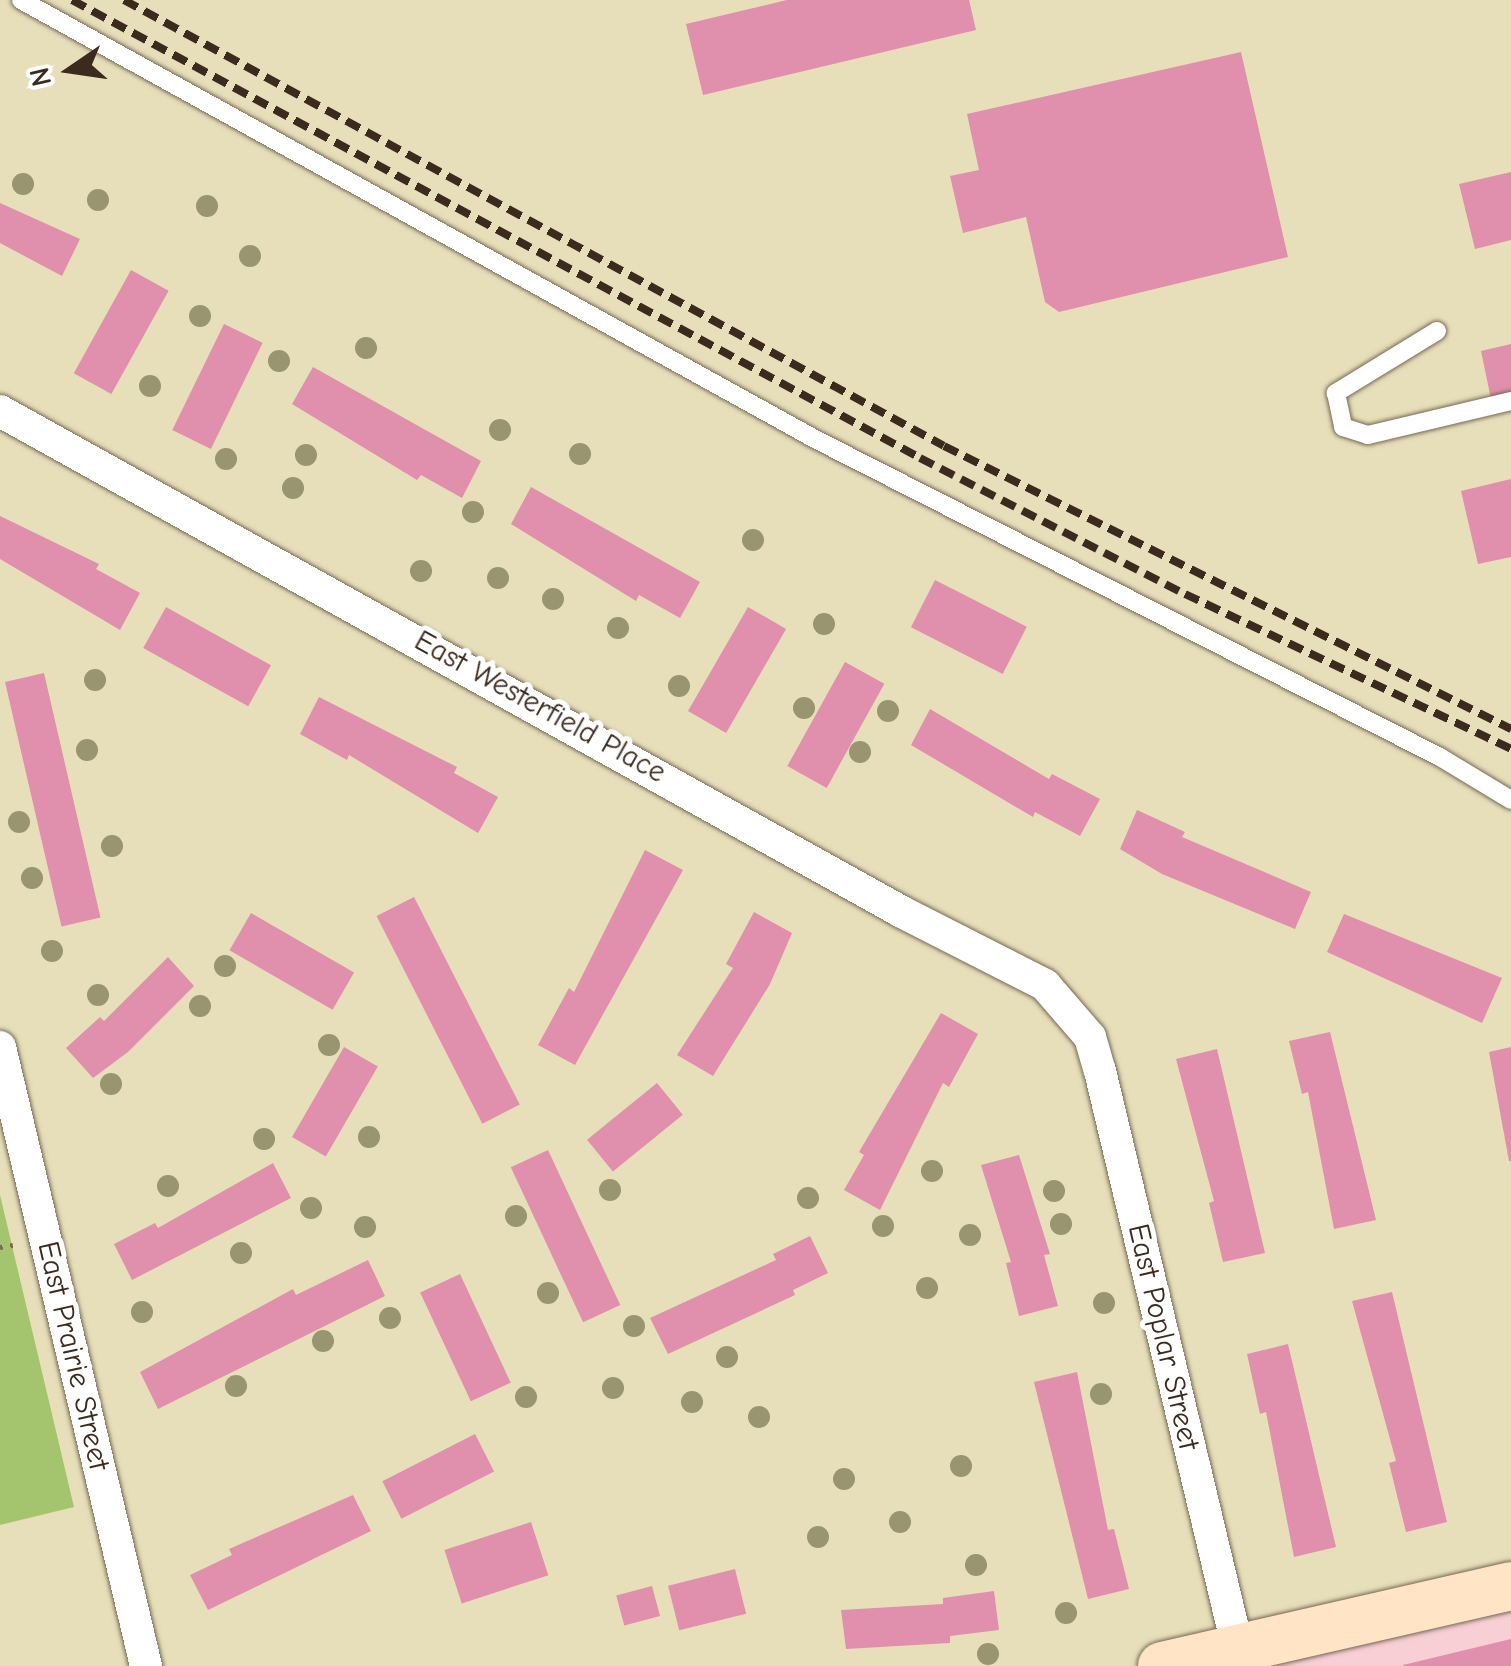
<!DOCTYPE html>
<style>
body{margin:0}
#map{position:relative;width:1511px;height:1666px;overflow:hidden;background:#e7dfba;font-family:"Comic Neue",sans-serif}
div>[style]{position:absolute}
[style*='--x']{left:calc(var(--x)*1px);top:calc(var(--y)*1px);width:calc(var(--w)*1px);rotate:calc(var(--a)*1deg)}
.built>*{inset:0;background:#f7cfd5}
.green>*{inset:0;background:#a4c56d}
.building>*{inset:0;background:#e08fad;transform-origin:0 0}
.path>*{height:5px;margin-top:-2.5px;transform-origin:0;background:repeating-linear-gradient(90deg,#776955 0 2.5px,transparent 0 10.5px)}
.roads{filter:drop-shadow(0 0 2px #776955) drop-shadow(0 0 2px #776955)}
.lane>*{height:18px;margin:-9px;padding:0 9px;transform-origin:9px;border-radius:9px;background:#fff}
.street>*{height:32px;margin:-16px;padding:0 16px;transform-origin:16px;border-radius:16px;background:#fff}
.secondary>*{height:48px;margin:-24px;padding:0 24px;transform-origin:24px;border-radius:24px;background:#ffe4c6}
.rail>*{height:8px;margin-top:-4px;transform-origin:0;background:repeating-linear-gradient(90deg,#3b2a1e 0 15px,transparent 0 23px)}
.trees>*{width:22px;height:22px;margin:-11px;border-radius:50%;background:#999571}
span{translate:-50% -50%;white-space:nowrap;text-align:center;line-height:1.15;-webkit-text-stroke:10px #fff;paint-order:stroke}
.street-label{font-size:30px;color:#3b2a1e}
.north{position:absolute;left:20px;top:20px;width:100px;height:100px;-webkit-text-stroke:8px #fff;paint-order:stroke;rotate:257deg;font-size:28px;font-weight:700;line-height:40px;text-align:center;color:#3b2a1e}
.north::after{content:'';display:block;margin:auto;width:35px;height:45px;background:#3b2a1e;clip-path:polygon(50% 0,100% 100%,50% 72%,0 100%)}
</style>
<div id="map">
<div class="built">
<i style="clip-path:polygon(1511px 1607px,1511px 1666px,1280px 1666px,1290px 1661px)"></i>
</div>
<div class="green">
<i style="clip-path:polygon(0 1195px,74px 1507px,0 1525px)"></i>
</div>
<div class="building">
<i style="clip-path:polygon(787px 0,969px 0,976px 30px,703px 95px,686px 24px)"></i>
<i style="clip-path:polygon(1241px 52px,1288px 257px,1059px 312px,1045px 302px,1026px 217px,963px 233px,950px 176px,979px 170px,967px 114px)"></i>
<i style="clip-path:polygon(1511px 172px,1511px 240px,1475px 249px,1459px 184px)"></i>
<i style="clip-path:polygon(0 203px,80px 239px,62px 276px,0 243px)"></i>
<i style="left:131px;top:270px;width:43px;height:118px;rotate:29deg"></i>
<i style="left:224px;top:324px;width:43px;height:118px;rotate:26deg"></i>
<i style="clip-path:polygon(1511px 344px,1511px 394px,1491px 399px,1481px 351px)"></i>
<i style="clip-path:polygon(313px 367px,481px 461px,462px 498px,421px 475px,417px 480px,292px 404px)"></i>
<i style="clip-path:polygon(1511px 479px,1511px 557px,1478px 564px,1461px 491px)"></i>
<i style="clip-path:polygon(531px 487px,700px 582px,680px 618px,639px 595px,636px 601px,511px 524px)"></i>
<i style="clip-path:polygon(0 516px,99px 564px,96px 569px,140px 593px,120px 630px,0 559px)"></i>
<i style="left:935px;top:580px;width:103px;height:53px;rotate:27deg"></i>
<i style="left:166px;top:607px;width:120px;height:47px;rotate:29deg"></i>
<i style="left:748px;top:607px;width:44px;height:120px;rotate:30deg"></i>
<i style="left:845px;top:662px;width:45px;height:119px;rotate:29deg"></i>
<i style="left:44px;top:673px;width:251px;height:40px;rotate:77deg"></i>
<i style="clip-path:polygon(319px 697px,457px 767px,454px 773px,498px 797px,478px 833px,349px 755px,347px 760px,300px 734px)"></i>
<i style="clip-path:polygon(930px 709px,1049px 779px,1052px 774px,1100px 799px,1080px 836px,1035px 812px,1033px 817px,911px 745px)"></i>
<i style="clip-path:polygon(1137px 810px,1185px 832px,1182px 837px,1311px 892px,1295px 929px,1162px 874px,1120px 849px)"></i>
<i style="clip-path:polygon(645px 850px,683px 870px,575px 1065px,538px 1045px,569px 988px,574px 992px)"></i>
<i style="left:414px;top:897px;width:233px;height:42px;rotate:63deg"></i>
<i style="clip-path:polygon(754px 912px,792px 933px,770px 984px,713px 1076px,677px 1055px,733px 968px,726px 964px)"></i>
<i style="left:251px;top:913px;width:119px;height:43px;rotate:30deg"></i>
<i style="clip-path:polygon(1344px 914px,1502px 978px,1482px 1023px,1327px 952px)"></i>
<i style="clip-path:polygon(168px 957px,194px 986px,128px 1052px,93px 1078px,66px 1048px,100px 1017px,104px 1021px)"></i>
<i style="clip-path:polygon(941px 1013px,978px 1034px,949px 1087px,943px 1083px,880px 1210px,844px 1190px,864px 1155px,859px 1152px)"></i>
<i style="clip-path:polygon(1330px 1032px,1376px 1220px,1334px 1229px,1308px 1092px,1302px 1094px,1289px 1041px)"></i>
<i style="left:344px;top:1047px;width:39px;height:104px;rotate:30deg"></i>
<i style="clip-path:polygon(1511px 1047px,1511px 1161px,1509px 1161px,1489px 1052px)"></i>
<i style="clip-path:polygon(1217px 1049px,1265px 1253px,1223px 1262px,1209px 1203px,1214px 1201px,1176px 1059px)"></i>
<i style="left:657px;top:1083px;width:41px;height:90px;rotate:51deg"></i>
<i style="left:548px;top:1150px;width:171px;height:41px;rotate:65deg"></i>
<i style="clip-path:polygon(1019px 1155px,1050px 1254px,1044px 1255px,1058px 1306px,1019px 1316px,1006px 1263px,1011px 1262px,981px 1165px)"></i>
<i style="clip-path:polygon(273px 1163px,291px 1198px,132px 1280px,114px 1244px,155px 1223px,158px 1228px)"></i>
<i style="clip-path:polygon(810px 1236px,828px 1273px,793px 1290px,795px 1295px,668px 1354px,650px 1318px,776px 1260px,773px 1254px)"></i>
<i style="clip-path:polygon(368px 1260px,385px 1296px,158px 1409px,140px 1372px,293px 1289px,296px 1295px)"></i>
<i style="left:460px;top:1274px;width:120px;height:44px;rotate:65deg"></i>
<i style="clip-path:polygon(1392px 1292px,1447px 1522px,1406px 1532px,1389px 1463px,1396px 1461px,1352px 1301px)"></i>
<i style="clip-path:polygon(1288px 1344px,1336px 1547px,1294px 1557px,1266px 1412px,1260px 1414px,1247px 1354px)"></i>
<i style="clip-path:polygon(1077px 1372px,1108px 1530px,1114px 1529px,1129px 1589px,1088px 1599px,1034px 1382px)"></i>
<i style="left:475px;top:1434px;width:42px;height:104px;rotate:63deg"></i>
<i style="clip-path:polygon(353px 1495px,371px 1531px,208px 1610px,190px 1575px,232px 1555px,229px 1549px)"></i>
<i style="left:531px;top:1522px;width:56px;height:91px;rotate:72deg"></i>
<i style="left:735px;top:1569px;width:46px;height:69px;rotate:76deg"></i>
<i style="left:652px;top:1586px;width:31px;height:37px;rotate:75deg"></i>
<i style="clip-path:polygon(994px 1591px,999px 1630px,950px 1636px,950px 1643px,846px 1649px,841px 1610px,943px 1604px,943px 1598px)"></i>
<i style="clip-path:polygon(1511px 1639px,1511px 1666px,1403px 1666px,1403px 1665px)"></i>
</div>
<div class="path">
<i style="--x:0;--y:1247;--w:13;--a:-9"></i>
</div>
<div class="roads">
<div class="lane">
<i style="--x:21;--y:0;--w:905;--a:28.94"></i>
<i style="--x:813;--y:438;--w:703;--a:26.97"></i>
<i style="--x:1440;--y:757;--w:83;--a:31.2"></i>
<i style="--x:1437;--y:331;--w:119;--a:148.5"></i>
<i style="--x:1336;--y:393;--w:35;--a:78"></i>
<i style="--x:1343;--y:427;--w:26;--a:18"></i>
<i style="--x:1368;--y:435;--w:147;--a:-13.4"></i>
</div>
<div class="street">
<i style="--x:0;--y:411;--w:1030;--a:29.05"></i>
<i style="--x:900;--y:911;--w:163;--a:27"></i>
<i style="--x:1045;--y:985;--w:69;--a:49.1"></i>
<i style="--x:1090;--y:1037;--w:35;--a:74"></i>
<i style="--x:1100;--y:1071;--w:612;--a:76.58"></i>
<i style="--x:0;--y:1047;--w:636;--a:76.73"></i>
</div>
<div class="secondary">
<i style="--x:1162;--y:1666;--w:358;--a:-12.9"></i>
</div>
</div>
<div class="rail">
<i style="--x:72;--y:0;--w:964;--a:28.37"></i>
<i style="--x:920;--y:458;--w:298;--a:27.2"></i>
<i style="--x:1185;--y:594;--w:361;--a:25.4"></i>
<i style="--x:124;--y:0;--w:933;--a:28.54"></i>
<i style="--x:944;--y:446;--w:634;--a:26.52"></i>
</div>
<div class="trees">
<i style="left:23px;top:184px"></i>
<i style="left:98px;top:200px"></i>
<i style="left:207px;top:206px"></i>
<i style="left:250px;top:256px"></i>
<i style="left:200px;top:316px"></i>
<i style="left:366px;top:348px"></i>
<i style="left:279px;top:361px"></i>
<i style="left:150px;top:386px"></i>
<i style="left:500px;top:430px"></i>
<i style="left:580px;top:454px"></i>
<i style="left:306px;top:455px"></i>
<i style="left:226px;top:459px"></i>
<i style="left:293px;top:488px"></i>
<i style="left:473px;top:512px"></i>
<i style="left:753px;top:540px"></i>
<i style="left:421px;top:571px"></i>
<i style="left:498px;top:578px"></i>
<i style="left:553px;top:599px"></i>
<i style="left:824px;top:624px"></i>
<i style="left:618px;top:628px"></i>
<i style="left:95px;top:680px"></i>
<i style="left:679px;top:686px"></i>
<i style="left:804px;top:708px"></i>
<i style="left:888px;top:711px"></i>
<i style="left:87px;top:750px"></i>
<i style="left:860px;top:752px"></i>
<i style="left:19px;top:822px"></i>
<i style="left:112px;top:846px"></i>
<i style="left:32px;top:878px"></i>
<i style="left:52px;top:951px"></i>
<i style="left:225px;top:966px"></i>
<i style="left:98px;top:995px"></i>
<i style="left:200px;top:1006px"></i>
<i style="left:329px;top:1045px"></i>
<i style="left:111px;top:1084px"></i>
<i style="left:369px;top:1137px"></i>
<i style="left:264px;top:1139px"></i>
<i style="left:932px;top:1171px"></i>
<i style="left:168px;top:1186px"></i>
<i style="left:610px;top:1190px"></i>
<i style="left:1054px;top:1191px"></i>
<i style="left:808px;top:1198px"></i>
<i style="left:311px;top:1208px"></i>
<i style="left:516px;top:1216px"></i>
<i style="left:1061px;top:1224px"></i>
<i style="left:883px;top:1226px"></i>
<i style="left:365px;top:1227px"></i>
<i style="left:970px;top:1235px"></i>
<i style="left:241px;top:1253px"></i>
<i style="left:927px;top:1288px"></i>
<i style="left:548px;top:1293px"></i>
<i style="left:1104px;top:1303px"></i>
<i style="left:142px;top:1312px"></i>
<i style="left:390px;top:1318px"></i>
<i style="left:634px;top:1326px"></i>
<i style="left:323px;top:1341px"></i>
<i style="left:727px;top:1357px"></i>
<i style="left:236px;top:1386px"></i>
<i style="left:613px;top:1388px"></i>
<i style="left:1101px;top:1394px"></i>
<i style="left:526px;top:1397px"></i>
<i style="left:692px;top:1402px"></i>
<i style="left:759px;top:1417px"></i>
<i style="left:961px;top:1466px"></i>
<i style="left:844px;top:1479px"></i>
<i style="left:900px;top:1522px"></i>
<i style="left:818px;top:1537px"></i>
<i style="left:976px;top:1565px"></i>
<i style="left:1066px;top:1613px"></i>
<i style="left:988px;top:1654px"></i>
</div>
<div class="street-label">
<span style="left:540px;top:707px;rotate:29deg">East Westerfield Place</span>
<span style="left:1163px;top:1337px;rotate:77deg">East Poplar Street</span>
<span style="left:73px;top:1356px;rotate:77deg">East Prairie Street</span>
</div>
<div class="north">N</div>
</div>
